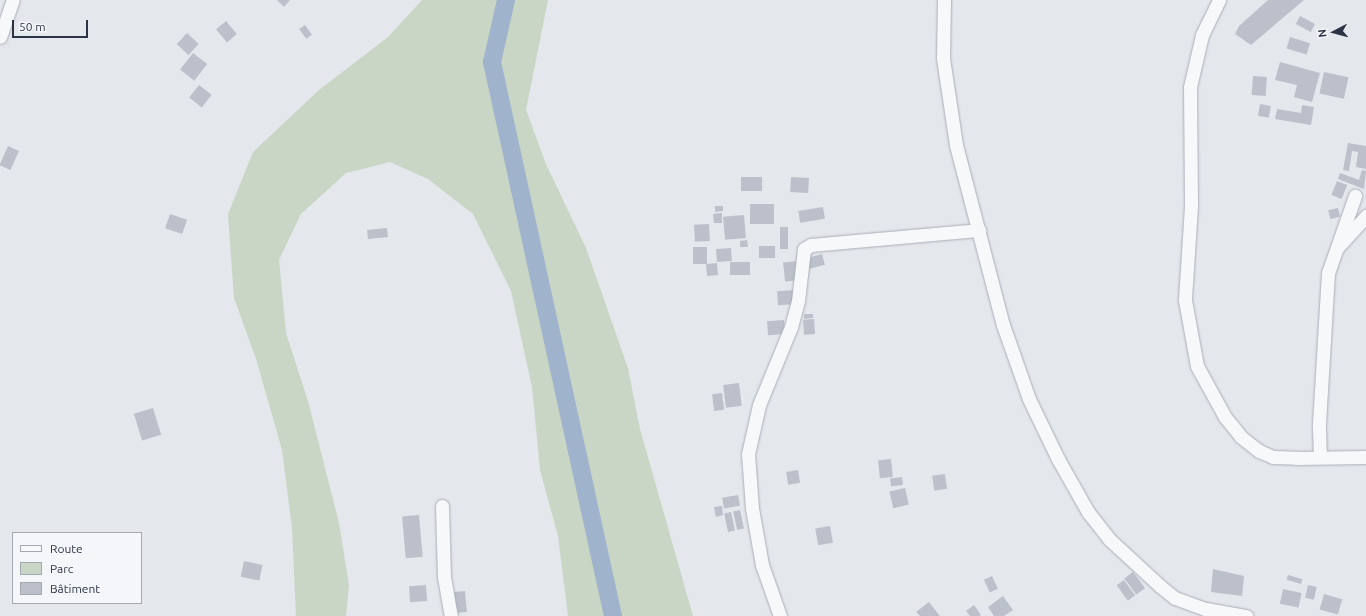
<!DOCTYPE html>
<meta charset="utf-8">
<style>
body{margin:0}
#map{position:relative;width:1366px;height:616px;overflow:hidden;background:#e4e7ec;font-family:Ubuntu,sans-serif}
div>[style]{position:absolute}
[style*='--x']{left:calc(var(--x)*1px);top:calc(var(--y)*1px);width:calc(var(--w)*1px);rotate:calc(var(--a)*1deg)}
.green>*{inset:0;background:#c9d6c5}
.river>*{height:18px;margin:-9px;padding:0 9px;transform-origin:9px;border-radius:9px;background:#9fb4cc}
.building>*{inset:0;background:#bbc0ca;transform-origin:0 0}
.roads{filter:drop-shadow(0 0 1px #a9aeb7) drop-shadow(0 0 1px #a9aeb7)}
.minor>*{height:13px;margin:-6.5px;padding:0 6.5px;transform-origin:6.5px;border-radius:6.5px;background:#f7f8fa}
span{translate:-50% -50%;white-space:nowrap;text-align:center;line-height:1.15;-webkit-text-stroke:4px #f4f6f9;paint-order:stroke}
.legend{position:absolute;left:12px;top:532px;width:130px;height:72px;box-sizing:border-box;background:#f4f6f9;border:1px solid #a4a8b1;margin:0;padding:5px 7px;list-style:none;font-size:12px;color:#2b3445}
.legend li{display:flex;align-items:center;gap:8px;height:20px}
.legend b{width:20px;border:1px solid #a4a8b1}
.north{position:absolute;left:1314px;top:12px;width:40px;height:40px;-webkit-text-stroke:3px #f4f6f9;paint-order:stroke;rotate:264deg;font-size:11px;font-weight:700;line-height:16px;text-align:center;color:#2b3445}
.north::after{content:'';display:block;margin:auto;width:14px;height:18px;background:#2b3445;clip-path:polygon(50% 0,100% 100%,50% 72%,0 100%)}
.scale{position:absolute;left:12px;top:20px;width:76px;height:18px;box-sizing:border-box;border:2px solid #2b3445;border-top:0;padding-left:5px;font-size:12px;line-height:14px;white-space:nowrap;color:#2b3445;-webkit-text-stroke:3px #f4f6f9;paint-order:stroke}
</style>
<div id="map">
<div class="green">
<i style="clip-path:polygon(422px 0,548px 0,526px 110px,546px 164px,586px 248px,628px 368px,640px 429px,693px 616px,568px 616px,558px 536px,540px 470px,532px 387px,511px 291px,473px 214px,428px 179px,390px 162px,346px 173px,301px 214px,279px 260px,286px 333px,308px 401px,339px 523px,349px 585px,346px 616px,296px 616px,292px 528px,282px 450px,256px 359px,234px 298px,228px 214px,253px 152px,319px 90px,388px 37px)"></i>
</div>
<div class="river">
<i style="--x:506;--y:0;--w:64;--a:102.7"></i>
<i style="--x:492;--y:62;--w:567;--a:77.68"></i>
</div>
<div class="building">
<i style="clip-path:polygon(277px 0,290px 0,284px 7px)"></i>
<i style="clip-path:polygon(1268px 0,1304px 0,1251px 45px,1235px 34px,1239px 26px)"></i>
<i style="left:1300px;top:16px;width:17px;height:9px;rotate:28deg"></i>
<i style="left:226px;top:21px;width:17px;height:13px;rotate:50deg"></i>
<i style="left:305px;top:25px;width:12px;height:7px;rotate:55deg"></i>
<i style="left:187px;top:33px;width:16px;height:15px;rotate:43deg"></i>
<i style="left:1290px;top:37px;width:21px;height:12px;rotate:17deg"></i>
<i style="left:193px;top:53px;width:18px;height:21px;rotate:38deg"></i>
<i style="clip-path:polygon(1280px 62px,1320px 73px,1312px 102px,1294px 97px,1297px 85px,1275px 80px)"></i>
<i style="left:1324px;top:72px;width:25px;height:22px;rotate:12deg"></i>
<i style="left:1253px;top:76px;width:14px;height:19px;rotate:4deg"></i>
<i style="left:199px;top:85px;width:16px;height:16px;rotate:38deg"></i>
<i style="left:1260px;top:104px;width:11px;height:12px;rotate:10deg"></i>
<i style="clip-path:polygon(1302px 105px,1314px 107px,1311px 125px,1275px 119px,1277px 109px,1301px 113px)"></i>
<i style="clip-path:polygon(1348px 143px,1366px 146px,1366px 169px,1356px 167px,1358px 152px,1352px 151px,1349px 171px,1343px 170px)"></i>
<i style="left:8px;top:146px;width:12px;height:21px;rotate:24deg"></i>
<i style="clip-path:polygon(1362px 170px,1366px 171px,1364px 189px,1338px 179px,1340px 173px,1359px 180px)"></i>
<i style="left:741px;top:177px;width:21px;height:14px"></i>
<i style="left:791px;top:177px;width:18px;height:15px;rotate:3deg"></i>
<i style="left:1337px;top:181px;width:11px;height:15px;rotate:22deg"></i>
<i style="left:774px;top:204px;width:20px;height:24px;rotate:90deg"></i>
<i style="clip-path:polygon(715px 206px,723px 206px,723px 211px,715px 212px)"></i>
<i style="left:823px;top:207px;width:12px;height:25px;rotate:81deg"></i>
<i style="left:1338px;top:208px;width:9px;height:10px;rotate:77deg"></i>
<i style="clip-path:polygon(722px 213px,722px 223px,714px 223px,713px 214px)"></i>
<i style="left:170px;top:214px;width:18px;height:15px;rotate:19deg"></i>
<i style="left:744px;top:215px;width:23px;height:21px;rotate:85deg"></i>
<i style="left:709px;top:224px;width:17px;height:15px;rotate:87deg"></i>
<i style="left:780px;top:227px;width:8px;height:22px"></i>
<i style="left:387px;top:228px;width:9px;height:20px;rotate:84deg"></i>
<i style="clip-path:polygon(747px 240px,748px 247px,740px 247px,740px 241px)"></i>
<i style="left:759px;top:246px;width:16px;height:12px"></i>
<i style="left:693px;top:247px;width:14px;height:17px"></i>
<i style="left:731px;top:248px;width:13px;height:15px;rotate:86deg"></i>
<i style="left:822px;top:254px;width:11px;height:16px;rotate:75deg"></i>
<i style="left:798px;top:261px;width:19px;height:15px;rotate:84deg"></i>
<i style="left:750px;top:262px;width:13px;height:20px;rotate:90deg"></i>
<i style="left:717px;top:263px;width:12px;height:11px;rotate:85deg"></i>
<i style="left:794px;top:290px;width:14px;height:17px;rotate:86deg"></i>
<i style="clip-path:polygon(804px 314px,813px 314px,813px 318px,804px 319px)"></i>
<i style="left:814px;top:319px;width:15px;height:11px;rotate:86deg"></i>
<i style="left:784px;top:320px;width:14px;height:17px;rotate:86deg"></i>
<i style="left:739px;top:383px;width:23px;height:16px;rotate:83deg"></i>
<i style="left:722px;top:393px;width:17px;height:10px;rotate:83deg"></i>
<i style="left:153px;top:408px;width:28px;height:20px;rotate:73deg"></i>
<i style="left:891px;top:459px;width:18px;height:13px;rotate:84deg"></i>
<i style="left:798px;top:470px;width:13px;height:12px;rotate:81deg"></i>
<i style="left:945px;top:474px;width:15px;height:13px;rotate:82deg"></i>
<i style="left:902px;top:477px;width:8px;height:12px;rotate:83deg"></i>
<i style="left:905px;top:488px;width:17px;height:16px;rotate:77deg"></i>
<i style="left:738px;top:495px;width:11px;height:16px;rotate:80deg"></i>
<i style="clip-path:polygon(722px 506px,723px 515px,716px 517px,714px 507px)"></i>
<i style="left:740px;top:510px;width:19px;height:7px;rotate:78deg"></i>
<i style="left:731px;top:512px;width:19px;height:7px;rotate:78deg"></i>
<i style="left:419px;top:515px;width:42px;height:17px;rotate:85deg"></i>
<i style="left:830px;top:526px;width:17px;height:15px;rotate:80deg"></i>
<i style="left:244px;top:561px;width:19px;height:16px;rotate:12deg"></i>
<i style="clip-path:polygon(1213px 569px,1244px 576px,1242px 596px,1211px 592px)"></i>
<i style="left:1133px;top:572px;width:20px;height:11px;rotate:53deg"></i>
<i style="left:1288px;top:575px;width:15px;height:5px;rotate:16deg"></i>
<i style="left:992px;top:576px;width:14px;height:9px;rotate:65deg"></i>
<i style="left:1124px;top:580px;width:19px;height:9px;rotate:54deg"></i>
<i style="left:426px;top:585px;width:16px;height:17px;rotate:86deg"></i>
<i style="left:1308px;top:585px;width:9px;height:13px;rotate:13deg"></i>
<i style="left:1283px;top:589px;width:19px;height:15px;rotate:12deg"></i>
<i style="left:465px;top:591px;width:21px;height:17px;rotate:85deg"></i>
<i style="left:1324px;top:594px;width:19px;height:16px;rotate:16deg"></i>
<i style="clip-path:polygon(1003px 596px,1013px 610px,1004px 616px,994px 616px,988px 607px)"></i>
<i style="clip-path:polygon(929px 602px,940px 616px,920px 616px,916px 612px)"></i>
<i style="clip-path:polygon(974px 605px,981px 615px,979px 616px,970px 616px,966px 611px)"></i>
</div>
<div class="roads">
<div class="minor">
<i style="--x:944;--y:0;--w:58;--a:91"></i>
<i style="--x:943;--y:58;--w:88;--a:81.5"></i>
<i style="--x:956;--y:145;--w:186;--a:75.4"></i>
<i style="--x:1003;--y:325;--w:78;--a:70.6"></i>
<i style="--x:1029;--y:399;--w:67;--a:64.2"></i>
<i style="--x:1058;--y:459;--w:61;--a:60.5"></i>
<i style="--x:1088;--y:512;--w:34;--a:52"></i>
<i style="--x:1109;--y:539;--w:69;--a:42.7"></i>
<i style="--x:1160;--y:586;--w:19;--a:39"></i>
<i style="--x:1175;--y:598;--w:33;--a:20"></i>
<i style="--x:1206;--y:609;--w:41;--a:9.9"></i>
<i style="--x:1219;--y:0;--w:39;--a:116"></i>
<i style="--x:1202;--y:35;--w:53;--a:103"></i>
<i style="--x:1190;--y:87;--w:119;--a:89.5"></i>
<i style="--x:1191;--y:206;--w:94;--a:93.7"></i>
<i style="--x:1185;--y:300;--w:67;--a:79.7"></i>
<i style="--x:1197;--y:366;--w:58;--a:61.2"></i>
<i style="--x:1225;--y:417;--w:26;--a:51"></i>
<i style="--x:1241;--y:437;--w:23;--a:38"></i>
<i style="--x:1259;--y:451;--w:15;--a:23"></i>
<i style="--x:1273;--y:457;--w:24;--a:2"></i>
<i style="--x:1297;--y:458;--w:69;--a:-0.8"></i>
<i style="--x:0;--y:37;--w:39;--a:-71"></i>
<i style="--x:1338;--y:247;--w:42;--a:-47.9"></i>
<i style="--x:1320;--y:457;--w:33;--a:-92"></i>
<i style="--x:1319;--y:424;--w:151;--a:-86.6"></i>
<i style="--x:1328;--y:273;--w:82;--a:-70.7"></i>
<i style="--x:442;--y:506;--w:71;--a:88.4"></i>
<i style="--x:444;--y:577;--w:40;--a:80"></i>
<i style="--x:780;--y:616;--w:54;--a:-109.4"></i>
<i style="--x:762;--y:565;--w:58;--a:-100"></i>
<i style="--x:752;--y:508;--w:54;--a:-94.2"></i>
<i style="--x:748;--y:454;--w:50;--a:-77.3"></i>
<i style="--x:759;--y:405;--w:84;--a:-67.7"></i>
<i style="--x:791;--y:327;--w:27;--a:-75"></i>
<i style="--x:798;--y:301;--w:52;--a:-83.4"></i>
<i style="--x:804;--y:249;--w:8;--a:-30"></i>
<i style="--x:811;--y:245;--w:169;--a:-5.1"></i>
</div>
</div>
<ul class="legend">
<li><b style="height:5px;background:#f7f8fa"></b>Route</li>
<li><b style="height:11px;background:#c9d6c5"></b>Parc</li>
<li><b style="height:11px;background:#bbc0ca"></b>Bâtiment</li>
</ul>
<div class="north">N</div>
<div class="scale">50 m</div>
</div>
